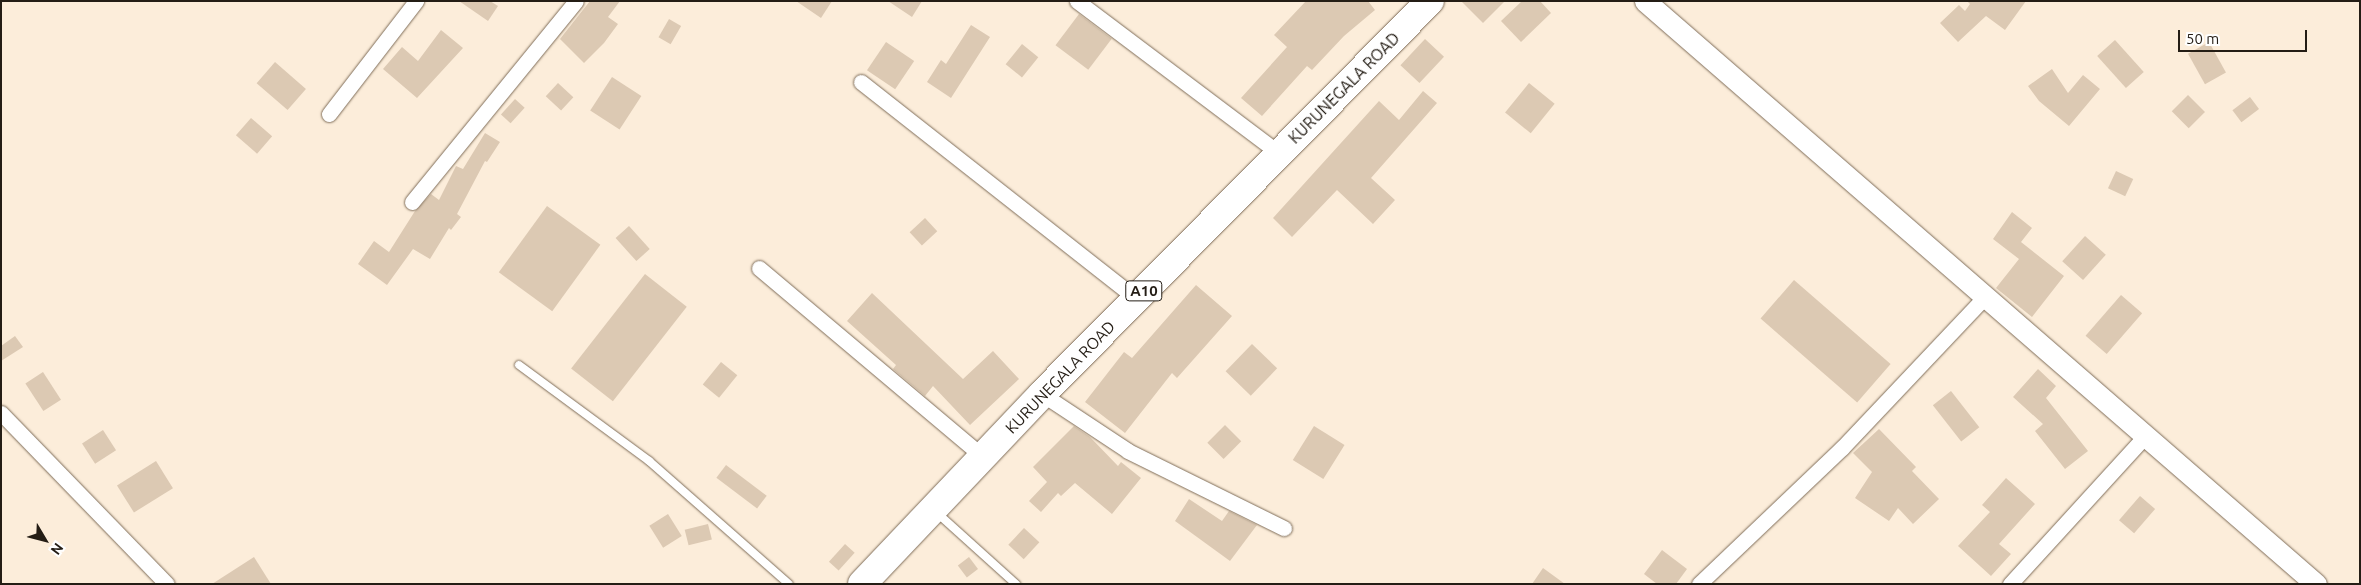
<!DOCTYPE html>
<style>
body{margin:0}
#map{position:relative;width:2361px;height:585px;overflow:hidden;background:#fcedda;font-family:Ubuntu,sans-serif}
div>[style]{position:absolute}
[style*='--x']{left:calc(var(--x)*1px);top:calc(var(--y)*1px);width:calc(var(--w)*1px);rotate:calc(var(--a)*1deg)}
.building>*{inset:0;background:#dcc9b3;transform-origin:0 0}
.roads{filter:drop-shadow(0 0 1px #7f6d59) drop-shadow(0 0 1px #7f6d59)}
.lane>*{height:8px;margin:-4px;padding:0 4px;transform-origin:4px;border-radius:4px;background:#fff}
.street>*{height:15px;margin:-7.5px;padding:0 7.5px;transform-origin:7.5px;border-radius:7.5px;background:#fff}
.secondary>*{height:21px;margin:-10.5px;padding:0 10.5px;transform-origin:10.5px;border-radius:10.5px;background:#fff}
.highway>*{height:28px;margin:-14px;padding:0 14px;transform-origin:14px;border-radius:14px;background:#fff}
span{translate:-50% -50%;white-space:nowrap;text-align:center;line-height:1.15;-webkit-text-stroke:4px #fff;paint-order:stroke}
.shield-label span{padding:1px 4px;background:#fff;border:1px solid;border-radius:4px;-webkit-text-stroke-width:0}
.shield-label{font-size:15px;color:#241d15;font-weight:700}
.street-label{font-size:16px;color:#241d15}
.frame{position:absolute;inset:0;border:2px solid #241d15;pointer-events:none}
.north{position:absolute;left:20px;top:515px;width:50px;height:50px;-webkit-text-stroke:4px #fff;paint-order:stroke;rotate:127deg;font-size:14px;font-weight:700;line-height:20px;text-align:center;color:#241d15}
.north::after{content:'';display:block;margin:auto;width:18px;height:22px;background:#241d15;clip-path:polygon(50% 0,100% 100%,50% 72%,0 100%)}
.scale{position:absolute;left:2178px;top:30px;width:129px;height:22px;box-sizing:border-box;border:2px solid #241d15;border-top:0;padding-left:6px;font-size:15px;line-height:18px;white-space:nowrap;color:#241d15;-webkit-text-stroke:4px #fff;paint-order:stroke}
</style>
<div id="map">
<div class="building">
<i style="clip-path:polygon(459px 1px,490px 1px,498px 6px,488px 21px)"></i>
<i style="clip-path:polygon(590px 1px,620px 1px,608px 17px,618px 24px,604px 43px,584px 63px,560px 39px)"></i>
<i style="clip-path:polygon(796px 1px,832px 1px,821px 18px)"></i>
<i style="clip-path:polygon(888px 1px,922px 1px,912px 17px)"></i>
<i style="clip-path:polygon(1306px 1px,1368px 1px,1375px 10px,1344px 36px,1312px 70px,1307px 66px,1262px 116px,1241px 98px,1287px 47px,1274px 35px)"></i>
<i style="clip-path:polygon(1461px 1px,1505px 1px,1483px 23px)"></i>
<i style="clip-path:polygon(1522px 1px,1540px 1px,1551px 13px,1521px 42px,1501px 21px)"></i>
<i style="clip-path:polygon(1967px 1px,2026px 1px,2005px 30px,1986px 16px,1958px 42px,1940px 23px,1959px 5px,1965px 11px,1970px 4px)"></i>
<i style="left:1079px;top:14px;width:41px;height:39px;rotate:37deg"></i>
<i style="left:669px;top:19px;width:14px;height:21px;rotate:30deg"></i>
<i style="clip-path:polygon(971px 25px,990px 37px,951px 98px,927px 82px,941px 60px,946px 64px)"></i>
<i style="clip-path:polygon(441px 30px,463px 48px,417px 98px,383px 69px,402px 47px,418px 61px)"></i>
<i style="left:1425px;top:39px;width:26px;height:36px;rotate:43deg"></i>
<i style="left:2115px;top:40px;width:43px;height:24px;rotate:48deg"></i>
<i style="left:886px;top:42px;width:34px;height:34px;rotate:34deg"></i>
<i style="left:2209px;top:42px;width:35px;height:24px;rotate:61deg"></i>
<i style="left:1022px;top:44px;width:21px;height:26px;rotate:39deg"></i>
<i style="left:275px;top:62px;width:41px;height:28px;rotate:41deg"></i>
<i style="clip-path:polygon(2052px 69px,2068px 93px,2083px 75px,2100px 89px,2069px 126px,2039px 101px,2028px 86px)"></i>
<i style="left:612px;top:77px;width:35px;height:40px;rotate:33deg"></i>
<i style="left:558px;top:83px;width:21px;height:18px;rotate:43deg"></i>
<i style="left:1529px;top:83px;width:33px;height:38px;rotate:39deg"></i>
<i style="clip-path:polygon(1423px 91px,1437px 103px,1371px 178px,1395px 200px,1373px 224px,1337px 190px,1292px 237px,1273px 218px,1379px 101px,1399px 120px)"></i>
<i style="left:2188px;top:95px;width:24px;height:23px;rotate:45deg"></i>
<i style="left:2250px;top:97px;width:15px;height:22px;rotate:53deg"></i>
<i style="left:515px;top:99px;width:13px;height:21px;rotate:42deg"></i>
<i style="left:251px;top:118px;width:28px;height:23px;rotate:41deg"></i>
<i style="clip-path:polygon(485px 133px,500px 142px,487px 162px,485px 161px,457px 214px,461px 217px,451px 230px,449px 228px,430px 259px,413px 249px,387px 285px,358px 264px,374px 241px,389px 252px,415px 211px,431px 194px,439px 200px,456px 166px,463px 169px)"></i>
<i style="left:2116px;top:171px;width:19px;height:19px;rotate:25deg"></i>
<i style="left:547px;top:206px;width:66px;height:82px;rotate:36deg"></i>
<i style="clip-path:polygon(2012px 212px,2032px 228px,2021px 242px,2064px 276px,2032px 317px,1996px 288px,2019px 259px,1993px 239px)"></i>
<i style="left:925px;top:218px;width:18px;height:21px;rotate:47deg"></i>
<i style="left:629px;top:226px;width:31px;height:18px;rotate:48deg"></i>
<i style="left:2085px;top:236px;width:28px;height:34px;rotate:42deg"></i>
<i style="left:645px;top:274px;width:53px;height:120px;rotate:38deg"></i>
<i style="left:1794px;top:280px;width:128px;height:51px;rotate:41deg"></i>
<i style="clip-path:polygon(1196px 285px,1232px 316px,1177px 378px,1172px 373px,1125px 433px,1085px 402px,1124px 352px,1132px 358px)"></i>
<i style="clip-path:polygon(872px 293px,963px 379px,993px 351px,1019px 379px,970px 425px,933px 386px,925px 396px,893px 369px,896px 365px,847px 321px)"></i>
<i style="left:2121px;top:295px;width:28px;height:54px;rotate:41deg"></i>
<i style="clip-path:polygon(15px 336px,23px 347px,1px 361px,1px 346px)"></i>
<i style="left:1252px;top:344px;width:35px;height:38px;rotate:44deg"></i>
<i style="left:721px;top:362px;width:21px;height:29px;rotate:39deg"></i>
<i style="clip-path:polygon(2038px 369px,2056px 386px,2046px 398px,2088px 451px,2065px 469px,2035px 431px,2043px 424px,2013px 397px)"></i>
<i style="left:43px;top:372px;width:33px;height:21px;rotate:57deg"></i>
<i style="left:1951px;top:391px;width:46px;height:23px;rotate:52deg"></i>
<i style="left:1225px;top:425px;width:23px;height:25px;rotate:45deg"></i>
<i style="clip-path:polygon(1074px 426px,1090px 437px,1118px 466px,1121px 462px,1141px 478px,1112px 514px,1075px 483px,1061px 496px,1058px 493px,1041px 512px,1029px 501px,1047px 482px,1033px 467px)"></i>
<i style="left:1314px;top:426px;width:36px;height:40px;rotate:32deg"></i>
<i style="clip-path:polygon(1879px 429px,1916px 467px,1912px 471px,1939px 499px,1913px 524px,1898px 508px,1889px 521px,1855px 498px,1872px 472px,1853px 453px)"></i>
<i style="left:103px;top:430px;width:24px;height:25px;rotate:57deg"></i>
<i style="left:156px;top:461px;width:32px;height:46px;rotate:58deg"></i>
<i style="left:726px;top:465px;width:51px;height:16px;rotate:37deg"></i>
<i style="clip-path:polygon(2006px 478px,2035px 504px,1999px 544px,2011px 554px,1991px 576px,1958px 546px,1990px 512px,1982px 505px)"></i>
<i style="left:2140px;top:496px;width:20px;height:32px;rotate:41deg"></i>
<i style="clip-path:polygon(1189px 499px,1222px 521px,1229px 511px,1257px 525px,1230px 561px,1175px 521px)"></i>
<i style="left:668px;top:514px;width:26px;height:22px;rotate:58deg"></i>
<i style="left:708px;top:524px;width:16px;height:24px;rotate:76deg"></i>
<i style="left:1024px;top:528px;width:21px;height:23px;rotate:43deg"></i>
<i style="left:845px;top:544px;width:13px;height:24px;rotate:42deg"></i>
<i style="clip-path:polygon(1662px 550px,1687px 569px,1676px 584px,1657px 584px,1644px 574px)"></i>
<i style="clip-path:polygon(254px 557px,271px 584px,212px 584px)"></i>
<i style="left:969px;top:557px;width:15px;height:14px;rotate:53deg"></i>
<i style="clip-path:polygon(1543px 568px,1565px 584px,1532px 584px)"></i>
</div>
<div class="roads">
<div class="lane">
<i style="--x:519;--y:365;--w:162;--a:36.4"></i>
<i style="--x:649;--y:461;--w:186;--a:41.3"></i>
<i style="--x:936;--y:512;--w:108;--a:42"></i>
</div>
<div class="street">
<i style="--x:1077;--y:1;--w:253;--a:37"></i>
<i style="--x:861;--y:82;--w:351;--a:38.2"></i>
<i style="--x:329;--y:114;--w:143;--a:-52.4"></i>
<i style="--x:412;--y:202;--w:259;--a:-50.8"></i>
<i style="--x:759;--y:268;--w:292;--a:40.1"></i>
<i style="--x:1042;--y:394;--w:103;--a:33.5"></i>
<i style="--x:1128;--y:451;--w:174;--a:26.3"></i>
<i style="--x:1;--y:413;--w:238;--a:45.9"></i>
<i style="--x:1699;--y:584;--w:197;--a:-43.6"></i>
<i style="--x:1842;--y:448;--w:208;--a:-46.6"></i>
<i style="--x:2010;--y:584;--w:200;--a:-47.6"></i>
</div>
<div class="secondary">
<i style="--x:1645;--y:1;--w:889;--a:40.99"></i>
</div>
<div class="highway">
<i style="--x:862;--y:584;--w:262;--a:-46.5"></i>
<i style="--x:1042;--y:394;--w:552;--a:-45.37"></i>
</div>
</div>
<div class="shield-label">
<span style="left:1144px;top:291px">A10</span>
</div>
<div class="street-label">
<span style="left:1344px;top:88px;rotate:-45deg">KURUNEGALA ROAD</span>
<span style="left:1060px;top:377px;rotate:-46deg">KURUNEGALA ROAD</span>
</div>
<div class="frame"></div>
<div class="north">N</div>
<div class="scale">50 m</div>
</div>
